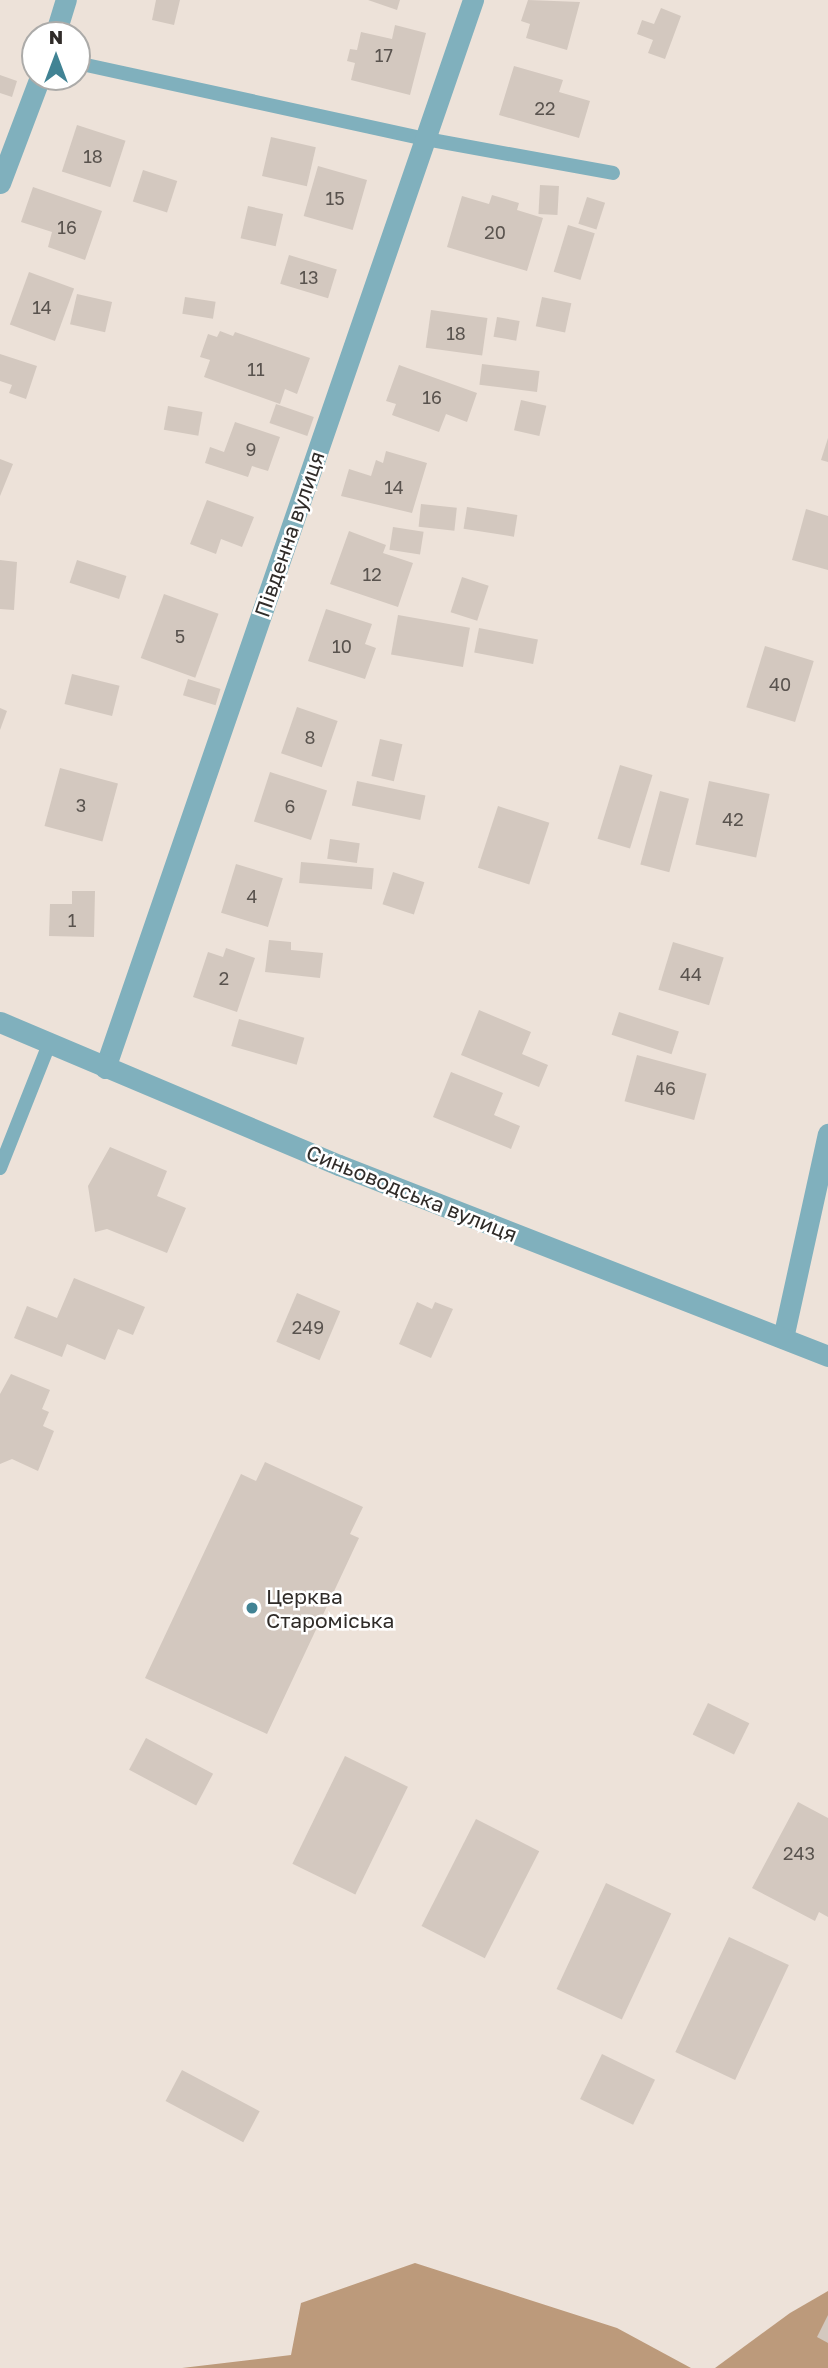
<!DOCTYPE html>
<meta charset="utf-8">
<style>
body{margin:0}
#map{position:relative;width:828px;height:2368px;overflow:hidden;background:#ede2d9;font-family:"Golos Text",sans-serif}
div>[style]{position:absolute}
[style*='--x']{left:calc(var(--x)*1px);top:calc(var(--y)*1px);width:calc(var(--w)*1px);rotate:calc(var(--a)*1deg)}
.forest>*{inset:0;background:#bc9a7b}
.building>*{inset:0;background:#d3c8bf;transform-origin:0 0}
.service>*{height:14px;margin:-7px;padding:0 7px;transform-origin:7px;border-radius:7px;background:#80b0bd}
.minor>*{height:21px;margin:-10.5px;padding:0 10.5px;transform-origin:10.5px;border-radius:10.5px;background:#80b0bd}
.tertiary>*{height:21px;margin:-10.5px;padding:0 10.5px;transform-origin:10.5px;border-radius:10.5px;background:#80b0bd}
.dots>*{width:19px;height:19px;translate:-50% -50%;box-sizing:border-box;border:4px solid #fff;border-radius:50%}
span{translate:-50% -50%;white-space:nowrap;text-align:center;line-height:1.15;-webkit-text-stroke:5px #fff;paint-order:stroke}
.number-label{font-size:18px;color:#59534e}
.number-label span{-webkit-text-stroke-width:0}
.street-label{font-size:21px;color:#302c29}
.poi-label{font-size:21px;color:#302c29}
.left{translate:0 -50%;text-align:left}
.north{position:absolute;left:21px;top:21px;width:70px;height:70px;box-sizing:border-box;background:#fff;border:2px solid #acaba9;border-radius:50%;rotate:0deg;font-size:19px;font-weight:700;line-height:28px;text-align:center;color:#302c29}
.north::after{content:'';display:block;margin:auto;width:24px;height:32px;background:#418394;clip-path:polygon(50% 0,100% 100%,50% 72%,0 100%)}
</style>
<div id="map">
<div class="forest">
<i style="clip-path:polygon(415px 2263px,617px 2328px,691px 2368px,182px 2368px,291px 2355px,301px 2303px)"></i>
<i style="clip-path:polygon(828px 2291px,828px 2368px,715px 2368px,790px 2313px)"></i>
</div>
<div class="building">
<i style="clip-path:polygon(156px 0,180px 0,174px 25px,152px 20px)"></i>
<i style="clip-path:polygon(368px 0,400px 0,397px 10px)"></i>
<i style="clip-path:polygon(528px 0,580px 2px,567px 50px,526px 38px,530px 24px,521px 21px)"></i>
<i style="clip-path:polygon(661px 8px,681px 16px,665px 59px,648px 53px,653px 40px,637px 34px,642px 20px,654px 24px)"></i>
<i style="clip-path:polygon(395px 25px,426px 33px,410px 95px,351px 80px,355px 63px,347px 61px,350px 49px,357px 50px,361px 32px,392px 39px)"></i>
<i style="clip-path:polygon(514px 66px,563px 80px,559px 92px,590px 101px,579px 138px,499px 115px)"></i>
<i style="clip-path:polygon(0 75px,17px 81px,12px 97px,0 93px)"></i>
<i style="left:77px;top:125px;width:51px;height:49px;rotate:18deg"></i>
<i style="left:271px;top:137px;width:46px;height:40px;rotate:13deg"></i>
<i style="left:318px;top:166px;width:51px;height:52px;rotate:16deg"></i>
<i style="left:143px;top:170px;width:36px;height:33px;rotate:18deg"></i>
<i style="left:540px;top:185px;width:19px;height:29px;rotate:3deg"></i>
<i style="clip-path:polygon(33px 187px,102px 211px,85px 260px,48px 247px,52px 232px,21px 222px)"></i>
<i style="clip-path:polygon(492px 195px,519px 203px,517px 210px,543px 218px,527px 271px,447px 247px,462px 196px,489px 204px)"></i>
<i style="left:587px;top:197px;width:19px;height:28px;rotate:18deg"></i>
<i style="left:248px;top:206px;width:36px;height:33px;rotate:13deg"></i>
<i style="left:568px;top:225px;width:28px;height:49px;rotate:17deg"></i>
<i style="left:289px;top:255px;width:50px;height:30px;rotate:17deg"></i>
<i style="left:29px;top:272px;width:48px;height:56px;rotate:20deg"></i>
<i style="left:77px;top:294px;width:36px;height:31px;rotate:13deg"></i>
<i style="left:185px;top:297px;width:31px;height:17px;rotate:9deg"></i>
<i style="left:542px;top:297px;width:30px;height:30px;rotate:12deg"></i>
<i style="left:431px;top:310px;width:57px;height:38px;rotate:8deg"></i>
<i style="left:497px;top:317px;width:23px;height:20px;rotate:10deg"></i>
<i style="clip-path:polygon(220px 331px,233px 336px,235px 332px,310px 358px,297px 394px,285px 389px,280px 404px,204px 377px,210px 360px,200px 357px,208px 334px,217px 337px)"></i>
<i style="clip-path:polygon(0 354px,37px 366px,26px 399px,9px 393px,12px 385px,0 381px)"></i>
<i style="left:482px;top:364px;width:58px;height:21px;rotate:7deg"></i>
<i style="clip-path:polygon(399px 365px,477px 393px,467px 422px,446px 414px,439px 432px,392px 415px,396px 404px,386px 401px)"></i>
<i style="left:521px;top:400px;width:26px;height:31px;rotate:13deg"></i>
<i style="left:276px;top:404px;width:40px;height:20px;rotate:19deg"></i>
<i style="left:168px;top:406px;width:35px;height:24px;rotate:10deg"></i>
<i style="clip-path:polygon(235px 422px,280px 437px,268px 471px,252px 466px,248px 477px,205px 463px,210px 447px,224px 452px)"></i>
<i style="clip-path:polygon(828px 438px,828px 462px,821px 460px)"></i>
<i style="clip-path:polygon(386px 451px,427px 463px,412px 513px,341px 496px,349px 469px,371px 476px,376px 460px,383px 463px)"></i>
<i style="clip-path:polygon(0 459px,13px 464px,0 496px)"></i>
<i style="clip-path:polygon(207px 500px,254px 517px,242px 547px,221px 539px,216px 554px,190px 544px)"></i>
<i style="left:421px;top:504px;width:36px;height:23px;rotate:6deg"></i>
<i style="left:467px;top:507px;width:51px;height:22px;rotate:9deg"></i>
<i style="clip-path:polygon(806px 509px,828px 516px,828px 570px,792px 560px)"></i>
<i style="left:393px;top:527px;width:31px;height:23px;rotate:9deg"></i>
<i style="clip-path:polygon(349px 531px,386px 545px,383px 553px,413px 563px,398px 607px,330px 584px)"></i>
<i style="clip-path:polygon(0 560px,17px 562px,14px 610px,0 609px)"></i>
<i style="left:77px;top:560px;width:52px;height:24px;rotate:18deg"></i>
<i style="left:462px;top:577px;width:28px;height:37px;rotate:18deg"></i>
<i style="left:164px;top:594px;width:58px;height:68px;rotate:20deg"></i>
<i style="clip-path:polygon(326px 609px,372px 624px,365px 644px,376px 648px,365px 679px,308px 661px)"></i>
<i style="left:398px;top:615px;width:73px;height:40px;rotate:10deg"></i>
<i style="left:479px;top:628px;width:60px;height:25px;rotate:11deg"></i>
<i style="left:765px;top:646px;width:51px;height:64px;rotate:17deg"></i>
<i style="left:72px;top:674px;width:49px;height:31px;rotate:14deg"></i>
<i style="left:188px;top:679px;width:34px;height:17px;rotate:17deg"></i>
<i style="left:297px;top:707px;width:43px;height:49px;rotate:19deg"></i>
<i style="clip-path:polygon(0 708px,7px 711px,0 730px)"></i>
<i style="left:380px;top:739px;width:23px;height:38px;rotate:13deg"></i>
<i style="left:620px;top:765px;width:34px;height:77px;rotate:17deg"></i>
<i style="left:60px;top:768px;width:60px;height:60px;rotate:15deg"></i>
<i style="left:270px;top:772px;width:60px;height:52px;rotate:18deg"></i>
<i style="left:357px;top:781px;width:70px;height:25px;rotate:12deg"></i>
<i style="left:709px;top:781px;width:62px;height:65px;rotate:12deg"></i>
<i style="left:660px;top:791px;width:30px;height:76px;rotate:15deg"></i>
<i style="left:498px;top:806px;width:54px;height:65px;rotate:18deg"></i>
<i style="left:330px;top:839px;width:30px;height:20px;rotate:8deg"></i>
<i style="left:301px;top:862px;width:73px;height:21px;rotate:5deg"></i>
<i style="left:236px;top:864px;width:49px;height:51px;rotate:17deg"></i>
<i style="left:393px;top:872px;width:33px;height:34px;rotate:18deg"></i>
<i style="clip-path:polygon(72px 891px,95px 891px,94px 937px,49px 936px,50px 904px,72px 904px)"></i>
<i style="clip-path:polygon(269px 940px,291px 942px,291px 950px,323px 953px,320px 978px,265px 972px)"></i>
<i style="left:673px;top:942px;width:53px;height:50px;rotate:17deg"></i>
<i style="clip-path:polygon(226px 948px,255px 958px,237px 1012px,193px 997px,208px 952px,223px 957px)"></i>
<i style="clip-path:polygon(479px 1010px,531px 1032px,522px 1054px,548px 1065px,539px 1087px,461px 1055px)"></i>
<i style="left:619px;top:1012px;width:63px;height:24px;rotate:18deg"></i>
<i style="left:239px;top:1019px;width:68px;height:28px;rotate:16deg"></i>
<i style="left:637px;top:1055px;width:72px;height:48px;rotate:15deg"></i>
<i style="clip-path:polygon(451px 1072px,503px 1093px,494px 1115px,520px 1126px,511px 1149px,433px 1117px)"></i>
<i style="clip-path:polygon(110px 1147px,167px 1171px,157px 1196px,186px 1208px,167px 1253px,107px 1229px,95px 1232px,88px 1186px)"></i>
<i style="clip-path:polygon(74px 1278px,145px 1307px,133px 1335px,118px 1329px,105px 1360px,67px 1344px,62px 1357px,14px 1338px,27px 1306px,57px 1318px)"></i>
<i style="left:297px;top:1293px;width:47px;height:53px;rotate:23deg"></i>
<i style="clip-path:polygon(417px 1302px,432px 1309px,435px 1302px,453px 1309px,431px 1358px,399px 1344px)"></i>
<i style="clip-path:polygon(11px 1374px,50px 1390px,42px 1409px,49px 1412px,43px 1426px,54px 1431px,38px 1471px,12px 1459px,0 1464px,0 1394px)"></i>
<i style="clip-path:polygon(265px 1462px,363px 1507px,350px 1534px,359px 1538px,267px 1734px,145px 1678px,241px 1474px,256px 1481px)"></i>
<i style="left:708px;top:1703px;width:46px;height:35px;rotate:26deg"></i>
<i style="left:146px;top:1738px;width:76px;height:36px;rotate:28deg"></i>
<i style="left:345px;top:1756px;width:70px;height:120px;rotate:26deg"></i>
<i style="clip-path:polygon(798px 1802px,828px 1818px,828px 1917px,819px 1912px,815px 1921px,752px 1888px)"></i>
<i style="left:476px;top:1819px;width:71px;height:120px;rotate:27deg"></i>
<i style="left:606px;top:1883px;width:72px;height:117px;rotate:25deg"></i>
<i style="left:729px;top:1937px;width:66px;height:127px;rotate:25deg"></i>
<i style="left:602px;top:2054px;width:59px;height:50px;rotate:26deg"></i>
<i style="left:182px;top:2070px;width:88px;height:35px;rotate:28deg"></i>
<i style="clip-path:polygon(828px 2315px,828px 2343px,817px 2337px)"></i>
</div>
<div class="service">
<i style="--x:77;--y:63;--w:357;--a:12.3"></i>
<i style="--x:426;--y:139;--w:190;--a:10.3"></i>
<i style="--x:0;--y:1168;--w:133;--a:-68.4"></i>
</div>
<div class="minor">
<i style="--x:55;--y:35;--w:37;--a:-73"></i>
<i style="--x:0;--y:183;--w:113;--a:-69.3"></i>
<i style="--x:105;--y:1068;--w:1130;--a:-70.99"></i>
<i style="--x:783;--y:1338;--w:209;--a:-77.6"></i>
</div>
<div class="tertiary">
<i style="--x:0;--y:1022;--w:368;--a:22.9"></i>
<i style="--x:339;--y:1165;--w:525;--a:21.34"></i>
</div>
<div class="dots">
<i style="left:252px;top:1608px;background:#418394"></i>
</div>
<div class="number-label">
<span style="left:384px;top:55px">17</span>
<span style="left:545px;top:108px">22</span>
<span style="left:93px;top:156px">18</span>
<span style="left:335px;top:198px">15</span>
<span style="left:67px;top:227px">16</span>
<span style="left:495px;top:232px">20</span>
<span style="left:309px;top:277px">13</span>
<span style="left:42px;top:307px">14</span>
<span style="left:456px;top:333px">18</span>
<span style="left:256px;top:369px">11</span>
<span style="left:432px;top:397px">16</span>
<span style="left:251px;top:449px">9</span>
<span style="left:394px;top:487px">14</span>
<span style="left:372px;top:574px">12</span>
<span style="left:180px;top:636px">5</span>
<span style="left:342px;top:646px">10</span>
<span style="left:780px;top:684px">40</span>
<span style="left:310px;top:737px">8</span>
<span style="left:81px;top:805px">3</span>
<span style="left:290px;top:806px">6</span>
<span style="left:733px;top:819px">42</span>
<span style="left:252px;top:896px">4</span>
<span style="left:72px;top:920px">1</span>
<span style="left:691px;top:974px">44</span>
<span style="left:224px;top:978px">2</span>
<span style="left:665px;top:1088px">46</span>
<span style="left:308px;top:1327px">249</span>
<span style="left:799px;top:1853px">243</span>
</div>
<div class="street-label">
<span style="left:289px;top:534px;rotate:-71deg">Південна вулиця</span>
<span style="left:412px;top:1193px;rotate:22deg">Синьоводська вулиця</span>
</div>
<div class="poi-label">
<span class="left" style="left:266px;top:1608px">Церква<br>Староміська</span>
</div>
<div class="north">N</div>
</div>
